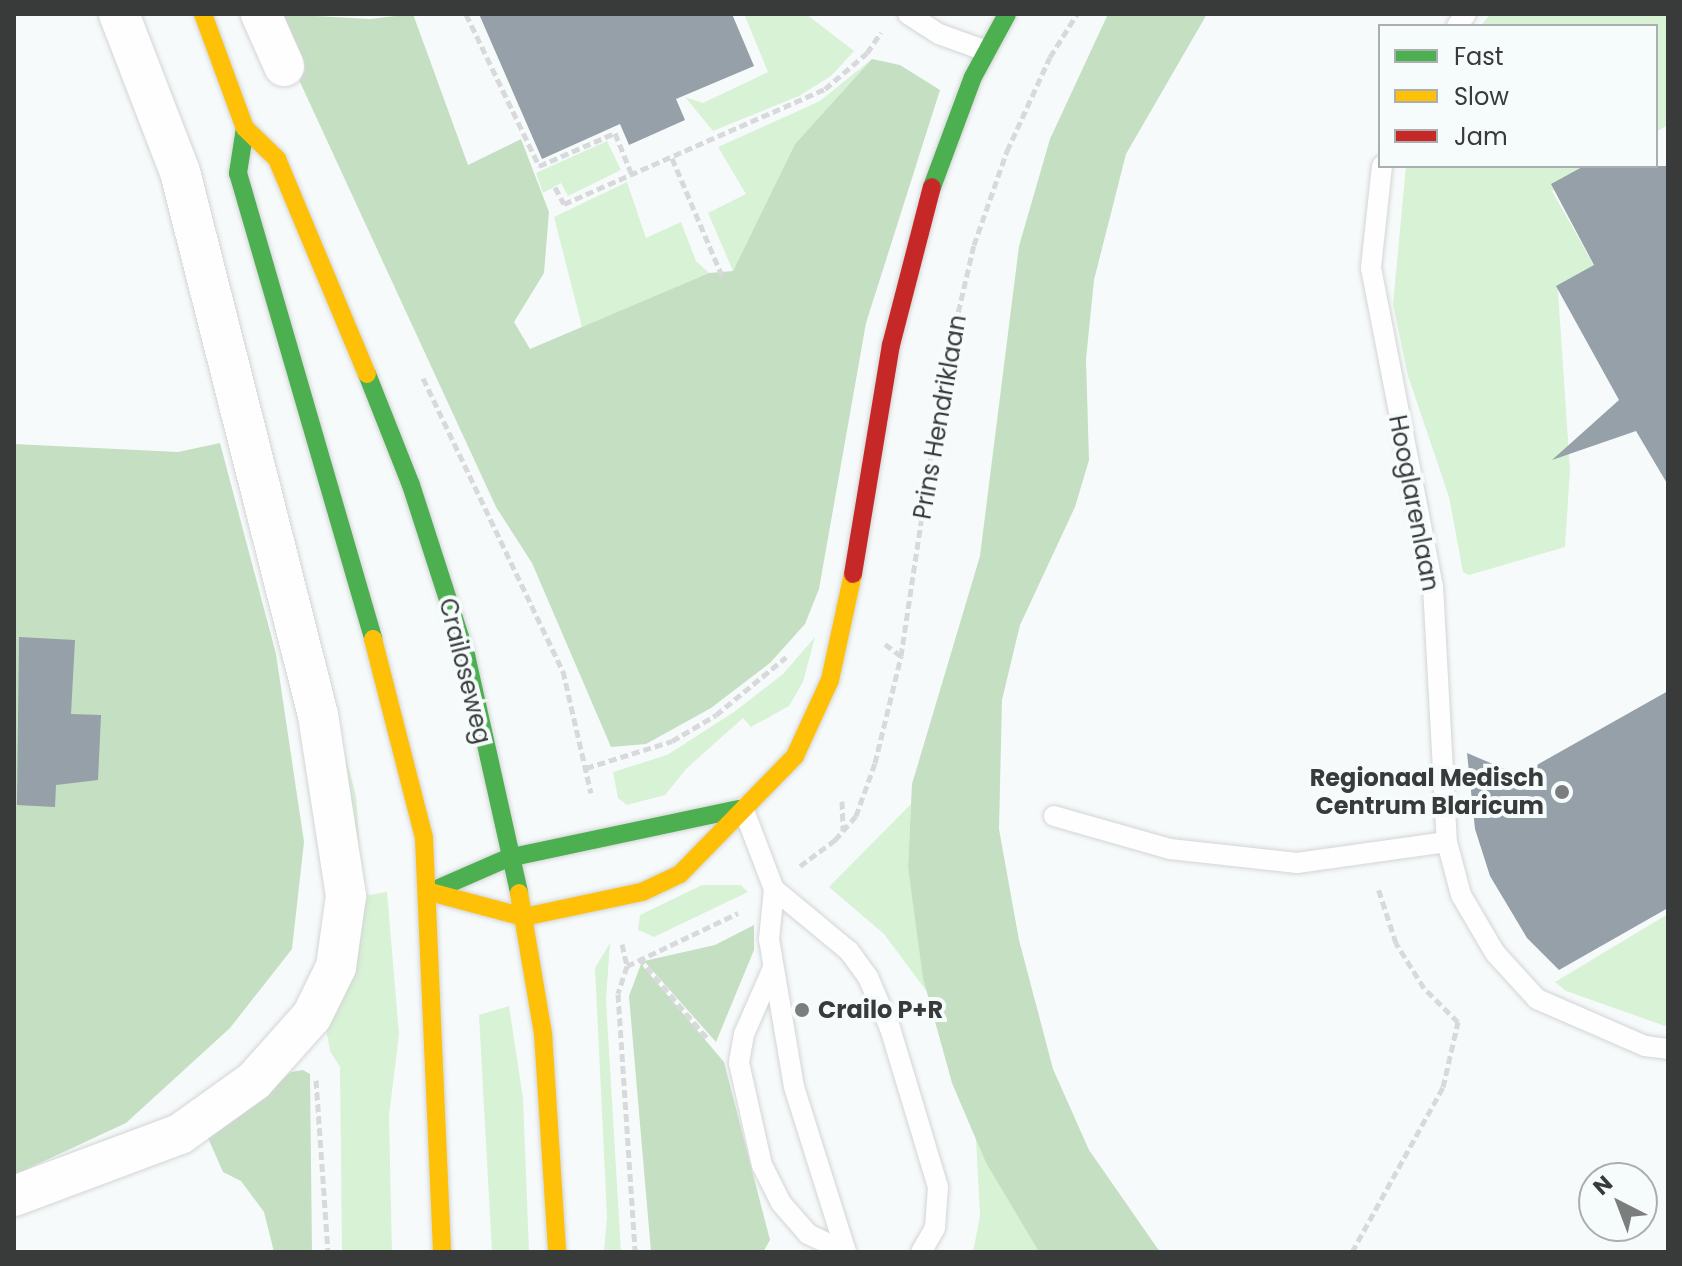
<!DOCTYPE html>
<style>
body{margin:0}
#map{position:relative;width:1682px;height:1266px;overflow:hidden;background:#f7fafb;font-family:Poppins,sans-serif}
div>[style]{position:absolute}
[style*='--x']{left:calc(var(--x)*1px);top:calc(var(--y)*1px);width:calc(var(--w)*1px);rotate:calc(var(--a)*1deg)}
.green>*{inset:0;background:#d8f2d6}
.forest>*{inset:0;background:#c4dfc2}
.building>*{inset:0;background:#95a0a8}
.path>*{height:5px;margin-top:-2.5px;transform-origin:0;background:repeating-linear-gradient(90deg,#d8d9da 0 8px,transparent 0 12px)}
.roads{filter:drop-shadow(0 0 2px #d3d5d5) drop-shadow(0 0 2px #d3d5d5)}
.lane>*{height:20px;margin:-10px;padding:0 10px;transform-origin:10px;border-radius:10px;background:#fefefe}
.street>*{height:40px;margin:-20px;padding:0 20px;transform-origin:20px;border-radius:20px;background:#fefefe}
.fast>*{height:18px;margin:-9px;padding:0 9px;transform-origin:9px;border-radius:9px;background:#4caf50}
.slow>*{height:18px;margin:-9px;padding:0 9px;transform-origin:9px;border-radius:9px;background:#ffc107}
.jam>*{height:18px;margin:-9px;padding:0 9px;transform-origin:9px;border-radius:9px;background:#c62828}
.dots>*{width:22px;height:22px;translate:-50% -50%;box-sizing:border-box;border:4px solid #f6fbfc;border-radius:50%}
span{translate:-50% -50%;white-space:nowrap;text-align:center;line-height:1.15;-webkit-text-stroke:8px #f6fbfc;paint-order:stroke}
.street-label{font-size:24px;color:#393b3b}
.poi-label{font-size:24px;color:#393b3b;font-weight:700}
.right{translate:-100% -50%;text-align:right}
.left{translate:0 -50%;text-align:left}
.frame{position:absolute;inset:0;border:16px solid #393b3b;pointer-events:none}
.legend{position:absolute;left:1378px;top:24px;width:280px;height:144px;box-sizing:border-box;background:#f6fbfc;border:2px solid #aaaeaf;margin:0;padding:10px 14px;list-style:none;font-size:24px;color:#393b3b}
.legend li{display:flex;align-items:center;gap:16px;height:40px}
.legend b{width:40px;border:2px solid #aaaeaf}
.north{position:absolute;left:1578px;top:1162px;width:80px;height:80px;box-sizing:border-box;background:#f6fbfc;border:2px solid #aaaeaf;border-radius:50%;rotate:318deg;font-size:22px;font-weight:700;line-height:32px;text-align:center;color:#393b3b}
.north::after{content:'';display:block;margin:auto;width:28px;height:36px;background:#7c7e7e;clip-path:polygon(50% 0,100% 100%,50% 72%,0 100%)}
</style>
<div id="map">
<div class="green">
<i style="clip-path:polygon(744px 14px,806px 14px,854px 51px,831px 76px,799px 96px,713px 131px,685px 97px,703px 103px,768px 72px)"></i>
<i style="clip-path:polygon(1490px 14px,1668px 14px,1668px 125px,1656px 132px,1656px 26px,1481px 26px)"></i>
<i style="clip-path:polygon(872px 59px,795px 144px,733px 271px,708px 213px,746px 194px,718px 147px,820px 101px)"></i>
<i style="clip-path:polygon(607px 141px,621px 170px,568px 196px,561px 183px,543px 193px,536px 173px)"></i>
<i style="clip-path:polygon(1406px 166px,1595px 166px,1552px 191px,1596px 269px,1558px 291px,1570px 470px,1565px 547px,1469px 575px,1463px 572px,1449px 497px,1408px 376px,1393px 304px)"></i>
<i style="clip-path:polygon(627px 182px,646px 238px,681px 222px,696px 261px,709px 273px,582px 327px,554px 217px)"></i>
<i style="clip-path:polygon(815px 637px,803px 682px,789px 706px,751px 727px,743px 718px,687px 768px,665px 795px,627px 805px,618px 798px,613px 772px,667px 755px,734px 712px,783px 674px)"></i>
<i style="clip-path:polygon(316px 649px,356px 796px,363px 896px,387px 892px,399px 1034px,389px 1116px,392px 1252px,342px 1252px,340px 1067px,330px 1051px,326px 1029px,336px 1005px)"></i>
<i style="clip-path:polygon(911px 804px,908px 867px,928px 993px,884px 934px,829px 887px)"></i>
<i style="clip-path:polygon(702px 885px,741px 885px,748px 892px,654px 937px,638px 930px,640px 915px)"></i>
<i style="clip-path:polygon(1668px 914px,1668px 1027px,1566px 991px,1555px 982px)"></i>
<i style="clip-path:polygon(610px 943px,606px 1000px,621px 1252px,604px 1252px,607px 1217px,595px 968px)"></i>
<i style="clip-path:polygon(509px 1006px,523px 1098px,529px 1252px,492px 1252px,479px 1015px)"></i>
<i style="clip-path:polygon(976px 1139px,986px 1163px,1039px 1252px,973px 1252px,980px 1216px)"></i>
</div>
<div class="forest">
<i style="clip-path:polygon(278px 14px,370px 19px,413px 14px,468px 165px,521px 139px,549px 212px,544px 273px,514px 322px,530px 349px,709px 273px,733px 271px,795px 144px,872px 59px,900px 65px,940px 90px,866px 323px,819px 589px,805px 624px,770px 663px,711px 708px,646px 744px,611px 747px,532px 563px,496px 507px,270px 17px)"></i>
<i style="clip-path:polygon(1108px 14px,1207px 14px,1126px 154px,1094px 280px,1086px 359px,1089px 460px,1075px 507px,1020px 625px,1002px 700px,999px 829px,1019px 940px,1053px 1069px,1089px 1150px,1160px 1252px,1039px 1252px,986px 1163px,952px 1083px,923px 978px,908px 867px,912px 784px,980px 556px,1019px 246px,1050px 139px)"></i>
<i style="clip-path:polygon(220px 443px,276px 654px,304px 842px,292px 949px,230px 1028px,126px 1123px,14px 1175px,14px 444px,178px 452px)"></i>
<i style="clip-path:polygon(754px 925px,754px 950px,716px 1042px,644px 961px,715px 945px)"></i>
<i style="clip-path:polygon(641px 964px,724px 1062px,770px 1240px,763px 1252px,651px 1252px,629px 996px)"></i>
<i style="clip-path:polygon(303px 1070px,310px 1074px,312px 1252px,274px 1252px,264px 1212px,241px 1181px,223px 1172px,208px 1138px,291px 1072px)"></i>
</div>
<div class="building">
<i style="clip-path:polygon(479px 14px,732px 14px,754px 66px,676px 99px,685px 120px,629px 145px,620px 124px,542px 159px)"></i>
<i style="clip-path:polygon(1584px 166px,1668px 166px,1668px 485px,1636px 431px,1552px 460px,1619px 400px,1556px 286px,1594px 265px,1551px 184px)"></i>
<i style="clip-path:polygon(19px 637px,75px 640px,71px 714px,101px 715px,98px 780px,56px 785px,55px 807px,17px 805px)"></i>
<i style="clip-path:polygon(1668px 691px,1668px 908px,1559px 970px,1527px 938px,1490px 876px,1475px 829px,1467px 753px,1519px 775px)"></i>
</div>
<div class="path">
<i style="--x:466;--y:14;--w:169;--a:64.3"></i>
<i style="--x:539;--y:166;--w:83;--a:-23.5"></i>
<i style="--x:615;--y:133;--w:45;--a:68"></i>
<i style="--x:672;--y:158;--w:128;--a:67"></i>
<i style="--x:555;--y:187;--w:19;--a:62"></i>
<i style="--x:564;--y:204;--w:285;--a:-23.8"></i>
<i style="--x:825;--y:89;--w:55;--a:-40.6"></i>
<i style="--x:867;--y:53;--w:25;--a:-56"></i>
<i style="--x:423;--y:378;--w:325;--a:64.5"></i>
<i style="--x:563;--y:671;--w:125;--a:77.1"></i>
<i style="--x:885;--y:644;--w:20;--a:37"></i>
<i style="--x:586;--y:768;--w:90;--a:-17.4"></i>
<i style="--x:672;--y:741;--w:51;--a:-30.6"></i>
<i style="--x:716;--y:715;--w:91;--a:-39.6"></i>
<i style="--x:842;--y:801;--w:30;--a:88"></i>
<i style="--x:800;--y:866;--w:44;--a:-36.6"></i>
<i style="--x:835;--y:840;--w:32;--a:-49"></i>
<i style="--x:856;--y:816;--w:56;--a:-70.3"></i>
<i style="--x:875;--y:763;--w:110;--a:-76.3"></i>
<i style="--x:901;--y:656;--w:277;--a:-81.5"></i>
<i style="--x:942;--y:382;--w:141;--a:-76.9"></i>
<i style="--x:974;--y:245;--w:100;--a:-70.7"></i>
<i style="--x:1007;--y:151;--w:103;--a:-65.4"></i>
<i style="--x:1050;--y:57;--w:51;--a:-57.9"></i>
<i style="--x:622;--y:944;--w:23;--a:77"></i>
<i style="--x:627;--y:966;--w:29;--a:108"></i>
<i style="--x:618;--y:994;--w:259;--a:86.2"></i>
<i style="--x:639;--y:958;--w:106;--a:49.6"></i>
<i style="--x:627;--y:966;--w:123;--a:-25.5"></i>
<i style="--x:316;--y:1080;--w:172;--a:86"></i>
<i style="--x:1352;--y:1252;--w:188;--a:-61.1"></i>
<i style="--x:1443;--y:1087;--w:67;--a:-77"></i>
<i style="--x:1458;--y:1022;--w:48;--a:-135"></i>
<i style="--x:1424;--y:988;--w:53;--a:-121.9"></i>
<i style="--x:1396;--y:943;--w:58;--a:-108.1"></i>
</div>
<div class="roads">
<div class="lane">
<i style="--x:908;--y:14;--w:37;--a:33"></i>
<i style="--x:939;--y:34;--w:50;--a:19.9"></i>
<i style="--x:1457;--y:26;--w:15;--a:-53"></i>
<i style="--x:1382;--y:166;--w:103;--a:96.2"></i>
<i style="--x:1371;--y:268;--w:324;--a:79"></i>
<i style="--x:1433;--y:586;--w:256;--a:86.9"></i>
<i style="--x:1447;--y:842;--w:55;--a:75.2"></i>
<i style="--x:1461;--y:895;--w:67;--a:59.6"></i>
<i style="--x:1495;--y:953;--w:62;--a:47.6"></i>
<i style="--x:1537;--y:999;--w:118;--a:23.5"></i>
<i style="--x:1645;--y:1046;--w:23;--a:7"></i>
<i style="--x:743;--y:808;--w:87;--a:69.1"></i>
<i style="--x:774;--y:889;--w:97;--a:39.6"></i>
<i style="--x:849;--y:951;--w:32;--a:54"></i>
<i style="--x:868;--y:977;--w:56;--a:66.7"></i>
<i style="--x:890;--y:1028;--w:166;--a:73.2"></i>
<i style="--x:938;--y:1187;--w:41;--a:94.2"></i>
<i style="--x:935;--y:1228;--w:28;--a:120"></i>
<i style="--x:1054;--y:816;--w:121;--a:15.9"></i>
<i style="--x:1170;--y:849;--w:128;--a:6.3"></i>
<i style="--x:1297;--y:863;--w:151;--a:-8"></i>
<i style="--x:774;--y:889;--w:50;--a:95.7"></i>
<i style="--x:769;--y:939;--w:150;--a:80.4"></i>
<i style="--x:794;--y:1087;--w:173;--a:72.5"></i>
<i style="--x:773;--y:968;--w:72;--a:113.7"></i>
<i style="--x:744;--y:1034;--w:29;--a:100"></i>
<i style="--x:739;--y:1063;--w:105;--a:77.3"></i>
<i style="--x:762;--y:1165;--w:42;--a:63.4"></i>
<i style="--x:781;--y:1203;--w:41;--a:48.9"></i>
<i style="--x:808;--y:1234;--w:42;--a:25.3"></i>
</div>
<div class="street">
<i style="--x:261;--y:14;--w:57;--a:66.1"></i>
<i style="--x:14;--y:1196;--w:177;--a:-20.5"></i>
<i style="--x:180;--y:1134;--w:91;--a:-35.6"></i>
<i style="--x:254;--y:1081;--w:87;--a:-48.3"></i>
<i style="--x:312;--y:1016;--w:55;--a:-63.9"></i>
<i style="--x:336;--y:967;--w:72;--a:-82"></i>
<i style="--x:346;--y:896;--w:183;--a:-98.8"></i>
<i style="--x:318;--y:715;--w:560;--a:-104.26"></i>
<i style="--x:180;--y:172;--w:169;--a:-111.1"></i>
</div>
<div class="fast">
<i style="--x:245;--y:128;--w:46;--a:98.8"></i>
<i style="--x:238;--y:173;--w:485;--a:73.8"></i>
<i style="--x:932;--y:187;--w:117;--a:-69.6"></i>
<i style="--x:973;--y:77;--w:72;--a:-61.6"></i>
<i style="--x:367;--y:374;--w:119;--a:68.4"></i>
<i style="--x:411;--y:485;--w:179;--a:72.1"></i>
<i style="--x:466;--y:655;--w:244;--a:77.4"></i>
<i style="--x:430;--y:892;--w:85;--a:-23.6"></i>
<i style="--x:508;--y:858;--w:240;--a:-12"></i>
</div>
<div class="slow">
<i style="--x:203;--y:14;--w:121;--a:69.8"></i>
<i style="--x:245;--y:128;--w:45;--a:44.1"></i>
<i style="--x:277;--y:159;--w:233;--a:67.3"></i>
<i style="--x:373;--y:639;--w:205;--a:75.6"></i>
<i style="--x:424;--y:838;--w:414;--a:87.5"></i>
<i style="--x:430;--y:892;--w:97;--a:14.9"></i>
<i style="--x:524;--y:917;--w:121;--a:-12"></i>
<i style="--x:642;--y:892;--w:42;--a:-25.3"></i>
<i style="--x:680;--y:874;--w:165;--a:-45.7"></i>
<i style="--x:795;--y:756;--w:84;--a:-65.3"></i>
<i style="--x:830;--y:680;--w:108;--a:-77.8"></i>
<i style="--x:519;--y:893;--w:142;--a:80.3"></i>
<i style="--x:543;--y:1033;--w:219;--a:86.3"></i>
</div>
<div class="jam">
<i style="--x:853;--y:574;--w:232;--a:-80.6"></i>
<i style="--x:891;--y:345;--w:163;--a:-75.5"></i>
</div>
</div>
<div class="dots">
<i style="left:1562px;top:792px;background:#7c7e7e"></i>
<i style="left:802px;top:1010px;background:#7c7e7e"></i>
</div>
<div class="street-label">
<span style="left:940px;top:417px;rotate:-80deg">Prins Hendriklaan</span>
<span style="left:1414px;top:503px;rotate:79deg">Hooglarenlaan</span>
<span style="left:465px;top:671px;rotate:76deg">Crailoseweg</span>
</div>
<div class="poi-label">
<span class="right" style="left:1544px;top:792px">Regionaal Medisch<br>Centrum Blaricum</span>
<span class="left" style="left:818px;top:1010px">Crailo P+R</span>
</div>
<div class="frame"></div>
<ul class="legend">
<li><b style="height:10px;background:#4caf50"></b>Fast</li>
<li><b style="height:10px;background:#ffc107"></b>Slow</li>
<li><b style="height:10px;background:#c62828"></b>Jam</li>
</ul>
<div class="north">N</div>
</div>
